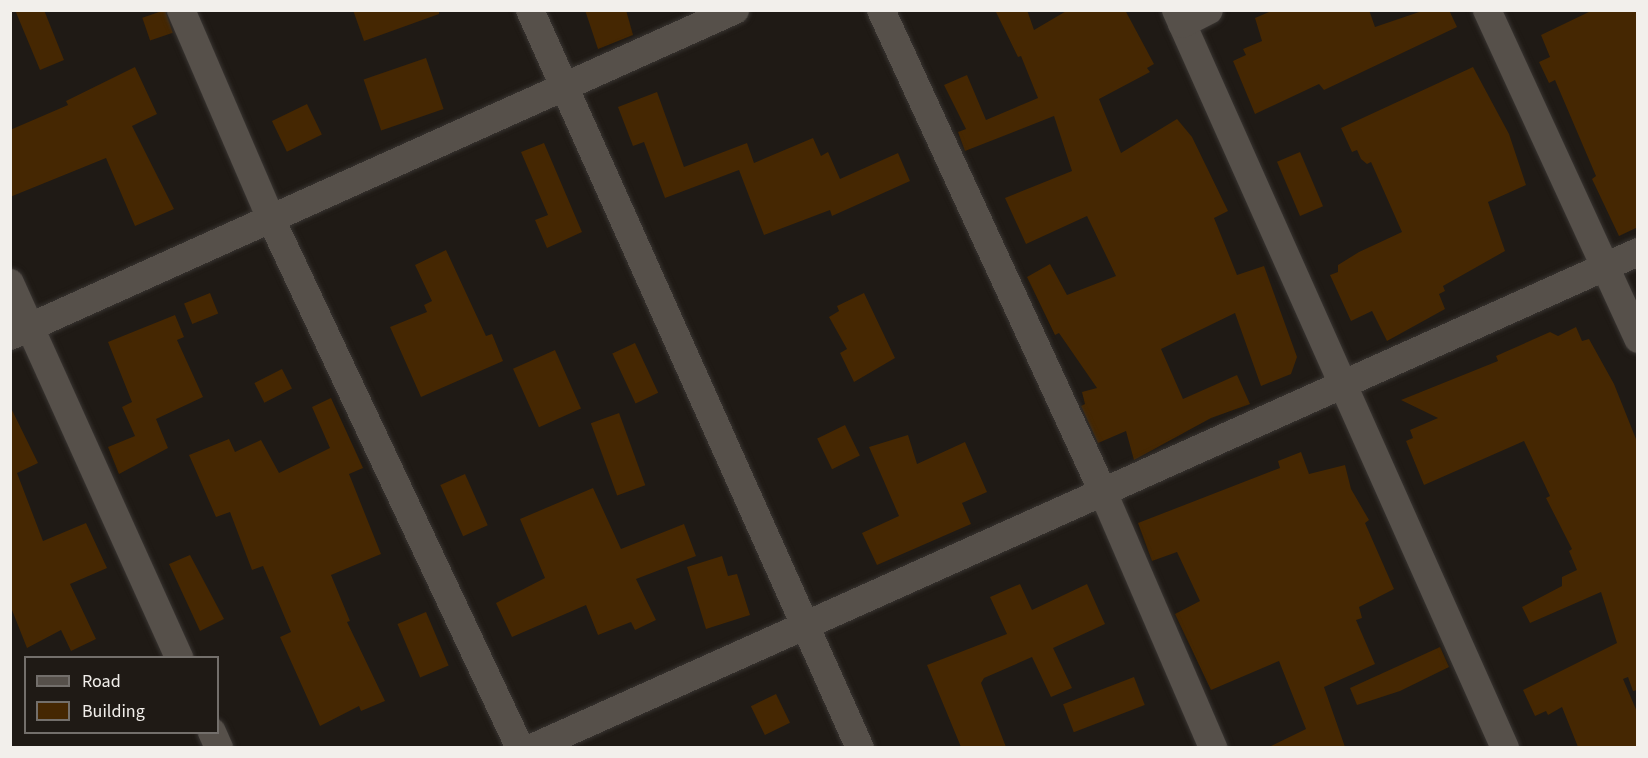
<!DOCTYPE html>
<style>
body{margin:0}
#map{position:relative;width:1648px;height:758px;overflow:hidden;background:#1f1a15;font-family:"Source Sans 3",sans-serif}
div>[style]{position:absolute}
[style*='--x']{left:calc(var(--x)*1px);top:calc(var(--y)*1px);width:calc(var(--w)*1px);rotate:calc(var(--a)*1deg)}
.building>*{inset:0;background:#452702;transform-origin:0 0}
.roads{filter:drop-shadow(0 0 2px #383431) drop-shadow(0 0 2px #383431)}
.street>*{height:28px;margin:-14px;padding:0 14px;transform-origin:14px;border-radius:14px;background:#56504a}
span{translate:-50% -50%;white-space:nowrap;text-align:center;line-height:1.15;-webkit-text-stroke:5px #1f1a15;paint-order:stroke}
.frame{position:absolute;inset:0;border:12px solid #f2efeb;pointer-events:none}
.legend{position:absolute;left:24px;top:656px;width:195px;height:78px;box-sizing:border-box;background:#1f1a15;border:2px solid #736f6b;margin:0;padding:8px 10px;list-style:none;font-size:18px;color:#f2efeb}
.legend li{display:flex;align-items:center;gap:12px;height:30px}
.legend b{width:30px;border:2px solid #736f6b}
</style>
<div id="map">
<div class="building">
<i style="clip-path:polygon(15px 10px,44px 10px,64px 60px,40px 70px)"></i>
<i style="left:165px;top:10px;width:24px;height:24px;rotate:71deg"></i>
<i style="clip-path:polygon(353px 10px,439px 10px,439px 14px,364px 41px)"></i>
<i style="clip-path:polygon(585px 10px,626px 10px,633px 35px,598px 49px)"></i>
<i style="clip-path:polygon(995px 10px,1027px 10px,1034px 30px,1068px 10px,1125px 10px,1154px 64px,1147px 68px,1150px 72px,1099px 99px,1121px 153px,1177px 119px,1192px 137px,1228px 211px,1214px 218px,1237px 275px,1264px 266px,1297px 357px,1291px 374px,1261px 386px,1235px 313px,1161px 349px,1183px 399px,1237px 375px,1250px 404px,1211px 418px,1134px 460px,1126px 431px,1098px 443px,1081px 406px,1085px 404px,1082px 392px,1097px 388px,1059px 333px,1055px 335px,1027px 277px,1050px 264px,1067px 295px,1116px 276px,1087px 216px,1026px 244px,1005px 198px,1072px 171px,1054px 116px,965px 151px,958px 132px,966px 129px,944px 85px,967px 75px,986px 120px,1038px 98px,1021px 56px,1018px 57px)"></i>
<i style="clip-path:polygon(1274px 10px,1369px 10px,1375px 27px,1425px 10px,1449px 10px,1457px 27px,1324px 90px,1319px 84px,1255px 114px,1233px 61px,1246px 55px,1243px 49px,1262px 41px,1255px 18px)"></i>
<i style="clip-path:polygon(1593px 10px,1638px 10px,1638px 227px,1619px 236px,1592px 179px,1596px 176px,1555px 80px,1549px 83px,1539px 62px,1550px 57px,1541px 35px)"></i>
<i style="left:426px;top:58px;width:54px;height:66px;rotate:71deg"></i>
<i style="clip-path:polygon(135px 67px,157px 114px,132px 126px,174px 209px,135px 226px,106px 158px,10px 197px,10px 130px,68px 105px,66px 101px)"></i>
<i style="clip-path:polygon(1473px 67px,1509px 134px,1526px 185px,1488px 202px,1505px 251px,1443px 286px,1445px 291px,1439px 294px,1445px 309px,1387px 341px,1372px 311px,1351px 321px,1330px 275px,1338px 272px,1338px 265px,1359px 252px,1402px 232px,1371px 162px,1367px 164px,1361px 159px,1357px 150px,1352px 152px,1341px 128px)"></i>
<i style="clip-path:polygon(657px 92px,684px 167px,747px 143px,754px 163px,813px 138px,821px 156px,828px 152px,840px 179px,898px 153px,910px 181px,832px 216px,830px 210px,764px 235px,739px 170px,665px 198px,644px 142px,633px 146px,618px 107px)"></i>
<i style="left:307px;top:104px;width:34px;height:39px;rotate:64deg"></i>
<i style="clip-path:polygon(544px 143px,582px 232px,547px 248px,535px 220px,548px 215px,521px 152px)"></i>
<i style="left:1300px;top:152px;width:59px;height:25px;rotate:67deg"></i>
<i style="clip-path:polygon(446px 250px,486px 336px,492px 334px,503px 361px,421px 397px,390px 327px,427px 312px,424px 305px,432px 301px,415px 265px)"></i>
<i style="left:210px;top:293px;width:22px;height:28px;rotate:68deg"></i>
<i style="clip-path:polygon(864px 293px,895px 358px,854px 382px,840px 353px,847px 349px,829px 317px,839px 311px,837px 306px)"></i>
<i style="clip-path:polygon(175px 315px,184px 337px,177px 340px,203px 397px,156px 419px,168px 448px,119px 474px,108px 447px,135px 436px,122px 407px,132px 402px,108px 342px)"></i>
<i style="clip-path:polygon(1576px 327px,1582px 341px,1589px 339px,1614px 384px,1638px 444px,1638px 690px,1633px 691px,1628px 677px,1623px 679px,1638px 714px,1638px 747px,1578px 747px,1562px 707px,1548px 715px,1546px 711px,1535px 716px,1523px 690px,1617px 643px,1601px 592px,1530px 623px,1522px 607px,1562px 586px,1562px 577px,1577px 570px,1569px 551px,1572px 549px,1546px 498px,1550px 496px,1524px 441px,1424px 485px,1406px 441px,1413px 438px,1410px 430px,1438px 418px,1401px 400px,1498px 361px,1496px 356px,1550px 332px,1558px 336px)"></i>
<i style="left:635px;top:343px;width:55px;height:25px;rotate:65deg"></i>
<i style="left:555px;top:350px;width:64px;height:46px;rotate:66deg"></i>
<i style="left:282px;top:369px;width:22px;height:31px;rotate:63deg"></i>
<i style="clip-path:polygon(331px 398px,363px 468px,349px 474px,381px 554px,331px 575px,350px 621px,347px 622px,385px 701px,361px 711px,359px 706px,320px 726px,280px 637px,291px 632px,263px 566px,252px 570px,230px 512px,216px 517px,189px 455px,229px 439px,235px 452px,261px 440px,279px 473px,330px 448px,312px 407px)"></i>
<i style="clip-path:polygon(10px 406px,38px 463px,17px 473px,43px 541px,86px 523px,107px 568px,70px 584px,96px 639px,71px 651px,61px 630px,27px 648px,10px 605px)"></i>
<i style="left:619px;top:413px;width:77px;height:30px;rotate:70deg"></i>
<i style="left:845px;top:425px;width:34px;height:31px;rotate:64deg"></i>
<i style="clip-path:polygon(908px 435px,917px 464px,965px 442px,987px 492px,962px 503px,971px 524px,877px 565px,862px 533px,899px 516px,869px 447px)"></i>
<i style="clip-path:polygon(1301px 452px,1309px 474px,1345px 465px,1351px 489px,1369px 520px,1365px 523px,1394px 589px,1359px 607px,1362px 618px,1356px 620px,1375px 664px,1324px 687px,1345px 747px,1269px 747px,1306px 729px,1279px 661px,1211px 690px,1175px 614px,1200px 601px,1177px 552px,1152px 561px,1138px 523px,1280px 468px,1278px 461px)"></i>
<i style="left:465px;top:474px;width:56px;height:27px;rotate:66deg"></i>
<i style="clip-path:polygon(593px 488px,621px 549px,684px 524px,696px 556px,636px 579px,656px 620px,635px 630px,631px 622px,598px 635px,586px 605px,512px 637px,496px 603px,545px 578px,520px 519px)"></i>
<i style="clip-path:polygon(190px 555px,224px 619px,200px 631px,169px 564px)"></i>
<i style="clip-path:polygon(722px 556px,728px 576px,737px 574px,750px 615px,706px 629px,687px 567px)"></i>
<i style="clip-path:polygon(1020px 584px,1032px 610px,1087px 584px,1105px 624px,1053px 648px,1072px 688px,1051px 697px,1032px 657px,984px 678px,981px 683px,1006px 747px,961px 747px,927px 665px,1007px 634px,990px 597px)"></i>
<i style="left:426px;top:612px;width:58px;height:31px;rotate:67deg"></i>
<i style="clip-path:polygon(1440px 647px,1449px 667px,1400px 691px,1357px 705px,1350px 688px)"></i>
<i style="left:1134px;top:677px;width:30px;height:76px;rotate:69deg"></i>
<i style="left:776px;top:694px;width:32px;height:28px;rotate:64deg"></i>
</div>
<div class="roads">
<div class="street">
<i style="--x:181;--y:10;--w:228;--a:66.7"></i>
<i style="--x:271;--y:219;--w:585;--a:64.79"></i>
<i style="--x:530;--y:10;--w:808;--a:65.91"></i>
<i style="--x:881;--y:10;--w:531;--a:65.27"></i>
<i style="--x:1103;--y:492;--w:279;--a:66.7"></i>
<i style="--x:1176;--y:10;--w:808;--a:65.97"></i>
<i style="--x:1487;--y:10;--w:362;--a:65.3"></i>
<i style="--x:1182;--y:24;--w:30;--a:-27"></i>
<i style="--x:10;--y:283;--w:411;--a:65.7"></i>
<i style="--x:10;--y:336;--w:795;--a:-24.21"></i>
<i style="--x:212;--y:732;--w:17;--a:66"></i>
<i style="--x:532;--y:748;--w:1212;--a:-24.15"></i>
</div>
</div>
<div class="frame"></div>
<ul class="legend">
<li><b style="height:8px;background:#56504a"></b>Road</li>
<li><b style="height:16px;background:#452702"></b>Building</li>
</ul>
</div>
